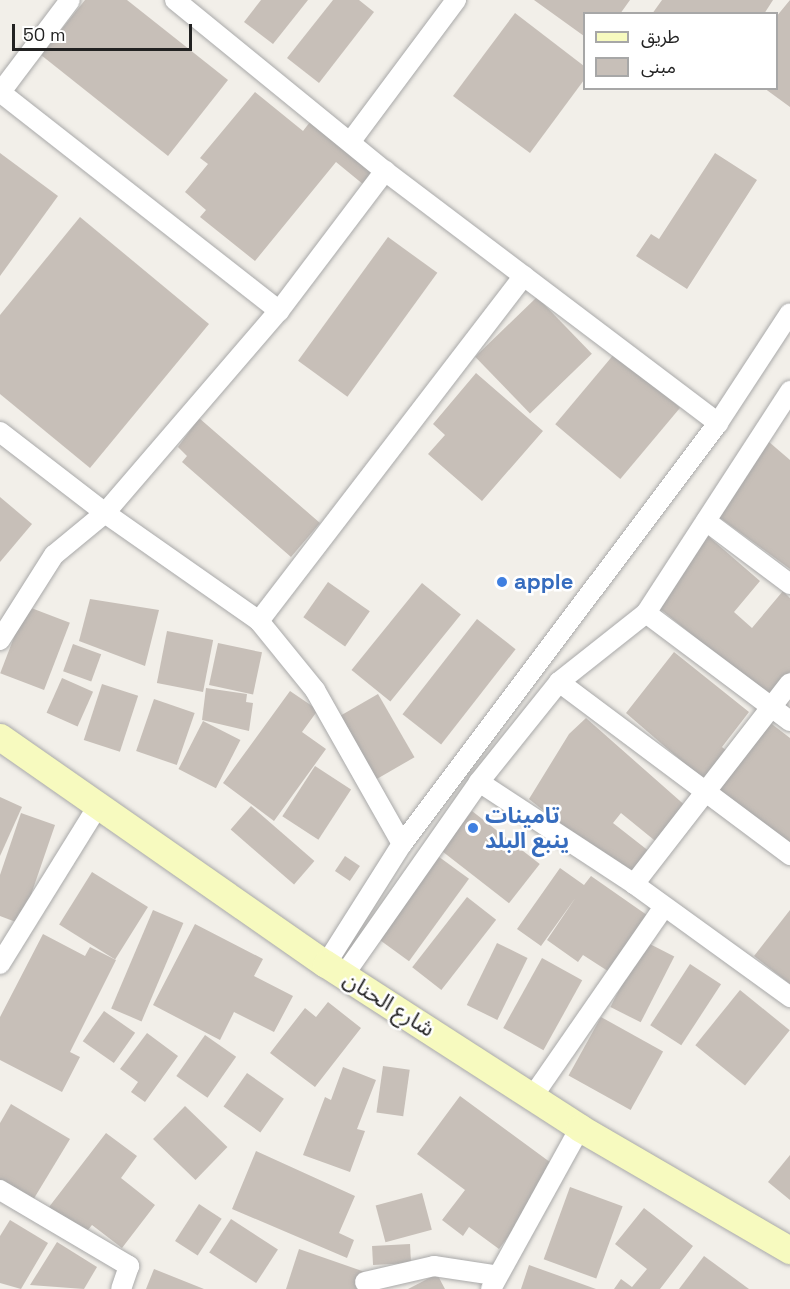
<!DOCTYPE html>
<meta charset="utf-8">
<style>
body{margin:0}
#map{position:relative;width:790px;height:1289px;overflow:hidden;background:#f2efe9;font-family:"Space Grotesk","Noto Sans Arabic",sans-serif}
div>[style]{position:absolute}
[style*='--x']{left:calc(var(--x)*1px);top:calc(var(--y)*1px);width:calc(var(--w)*1px);rotate:calc(var(--a)*1deg)}
.building>*{inset:0;background:#c7bfb8;transform-origin:0 0}
.roads{filter:drop-shadow(0 0 2px #a9a9a9) drop-shadow(0 0 2px #a9a9a9)}
.minor>*{height:20px;margin:-10px;padding:0 10px;transform-origin:10px;border-radius:10px;background:#fff}
.secondary>*{height:27px;margin:-13.5px;padding:0 13.5px;transform-origin:13.5px;border-radius:13.5px;background:#f7fabf}
.dots>*{width:16px;height:16px;translate:-50% -50%;box-sizing:border-box;border:3px solid #fff;border-radius:50%}
span{translate:-50% -50%;white-space:nowrap;text-align:center;line-height:1.15;-webkit-text-stroke:5px #fff;paint-order:stroke}
.shop-label{font-size:22px;color:#366cbe;font-weight:700}
.left{translate:0 -50%;text-align:left}
.street-label{font-size:22px;color:#222}
.legend{position:absolute;left:583px;top:12px;width:195px;height:78px;box-sizing:border-box;background:#fff;border:2px solid #a7a7a7;margin:0;padding:8px 10px;list-style:none;font-size:18px;color:#222}
.legend li{display:flex;align-items:center;gap:12px;height:30px}
.legend b{width:30px;border:2px solid #a7a7a7}
.scale{position:absolute;left:12px;top:24px;width:180px;height:27px;box-sizing:border-box;border:3px solid #222;border-top:0;padding-left:8px;font-size:18px;line-height:21px;white-space:nowrap;color:#222;-webkit-text-stroke:4px #fff;paint-order:stroke}
</style>
<div id="map">
<div class="building">
<i style="clip-path:polygon(85px 0,127px 0,228px 80px,168px 156px,41px 55px)"></i>
<i style="clip-path:polygon(261px 0,308px 0,273px 44px,244px 22px)"></i>
<i style="clip-path:polygon(333px 0,359px 0,374px 12px,319px 83px,287px 58px)"></i>
<i style="clip-path:polygon(534px 0,630px 0,620px 14px,584px 14px,584px 36px)"></i>
<i style="clip-path:polygon(662px 0,773px 0,764px 14px,652px 14px)"></i>
<i style="clip-path:polygon(790px 0,790px 107px,764px 88px,776px 88px,776px 17px)"></i>
<i style="clip-path:polygon(515px 13px,584px 66px,584px 80px,530px 153px,453px 96px)"></i>
<i style="clip-path:polygon(255px 92px,303px 131px,310px 122px,374px 174px,364px 185px,336px 162px,255px 261px,200px 217px,206px 210px,185px 192px,208px 164px,200px 158px)"></i>
<i style="clip-path:polygon(0 153px,58px 196px,0 276px)"></i>
<i style="clip-path:polygon(715px 153px,757px 180px,687px 289px,636px 256px,651px 234px,659px 239px)"></i>
<i style="clip-path:polygon(80px 217px,209px 324px,90px 468px,0 394px,0 315px)"></i>
<i style="left:388px;top:237px;width:61px;height:153px;rotate:36deg"></i>
<i style="left:537px;top:297px;width:79px;height:86px;rotate:46deg"></i>
<i style="left:615px;top:353px;width:85px;height:93px;rotate:40deg"></i>
<i style="clip-path:polygon(476px 373px,543px 431px,482px 501px,428px 454px,445px 435px,433px 424px)"></i>
<i style="clip-path:polygon(199px 418px,320px 523px,291px 557px,182px 462px,187px 456px,178px 447px)"></i>
<i style="clip-path:polygon(762px 436px,790px 460px,790px 569px,716px 515px)"></i>
<i style="clip-path:polygon(0 497px,32px 524px,0 562px)"></i>
<i style="clip-path:polygon(701px 530px,760px 581px,734px 612px,752px 628px,783px 591px,790px 598px,790px 672px,769px 697px,659px 608px)"></i>
<i style="left:328px;top:582px;width:51px;height:43px;rotate:35deg"></i>
<i style="left:422px;top:583px;width:50px;height:112px;rotate:39deg"></i>
<i style="clip-path:polygon(90px 599px,159px 610px,145px 666px,79px 641px)"></i>
<i style="left:26px;top:606px;width:47px;height:72px;rotate:21deg"></i>
<i style="left:477px;top:619px;width:49px;height:121px;rotate:38deg"></i>
<i style="left:167px;top:631px;width:47px;height:53px;rotate:11deg"></i>
<i style="left:218px;top:643px;width:45px;height:43px;rotate:12deg"></i>
<i style="left:73px;top:644px;width:30px;height:29px;rotate:20deg"></i>
<i style="clip-path:polygon(674px 652px,749px 712px,722px 747px,729px 753px,706px 782px,626px 713px)"></i>
<i style="left:62px;top:678px;width:34px;height:38px;rotate:24deg"></i>
<i style="left:102px;top:684px;width:38px;height:59px;rotate:18deg"></i>
<i style="clip-path:polygon(206px 688px,247px 694px,246px 702px,253px 703px,249px 731px,202px 720px)"></i>
<i style="clip-path:polygon(290px 691px,318px 710px,302px 732px,326px 749px,274px 821px,223px 783px)"></i>
<i style="left:378px;top:694px;width:73px;height:46px;rotate:60deg"></i>
<i style="left:154px;top:699px;width:43px;height:55px;rotate:19deg"></i>
<i style="clip-path:polygon(586px 718px,688px 808px,659px 844px,621px 813px,613px 823px,650px 852px,629px 879px,529px 799px,569px 734px)"></i>
<i style="clip-path:polygon(764px 718px,790px 738px,790px 846px,712px 787px)"></i>
<i style="left:203px;top:721px;width:42px;height:54px;rotate:27deg"></i>
<i style="left:315px;top:766px;width:43px;height:60px;rotate:33deg"></i>
<i style="clip-path:polygon(0 797px,22px 807px,0 856px)"></i>
<i style="left:251px;top:806px;width:84px;height:31px;rotate:41deg"></i>
<i style="left:472px;top:811px;width:86px;height:50px;rotate:38deg"></i>
<i style="clip-path:polygon(21px 813px,55px 825px,21px 924px,0 916px,0 875px)"></i>
<i style="left:435px;top:854px;width:42px;height:102px;rotate:36deg"></i>
<i style="left:345px;top:856px;width:18px;height:18px;rotate:34deg"></i>
<i style="clip-path:polygon(560px 868px,584px 885px,591px 876px,654px 920px,614px 975px,583px 955px,578px 962px,547px 940px,576px 897px,541px 946px,517px 929px)"></i>
<i style="left:92px;top:872px;width:66px;height:62px;rotate:32deg"></i>
<i style="left:467px;top:897px;width:37px;height:89px;rotate:38deg"></i>
<i style="left:153px;top:910px;width:33px;height:107px;rotate:23deg"></i>
<i style="clip-path:polygon(790px 910px,790px 984px,754px 956px)"></i>
<i style="clip-path:polygon(195px 924px,263px 959px,254px 976px,293px 996px,274px 1032px,234px 1012px,220px 1040px,153px 1005px)"></i>
<i style="clip-path:polygon(43px 934px,85px 956px,90px 947px,116px 960px,70px 1052px,80px 1057px,62px 1092px,0 1060px,0 1017px)"></i>
<i style="left:644px;top:941px;width:34px;height:74px;rotate:27deg"></i>
<i style="left:497px;top:943px;width:34px;height:69px;rotate:26deg"></i>
<i style="left:542px;top:958px;width:46px;height:80px;rotate:29deg"></i>
<i style="left:690px;top:964px;width:37px;height:73px;rotate:33deg"></i>
<i style="left:740px;top:990px;width:64px;height:71px;rotate:39deg"></i>
<i style="clip-path:polygon(328px 1002px,361px 1028px,315px 1087px,270px 1053px,305px 1008px,316px 1017px)"></i>
<i style="left:104px;top:1011px;width:38px;height:37px;rotate:35deg"></i>
<i style="left:601px;top:1017px;width:71px;height:67px;rotate:29deg"></i>
<i style="clip-path:polygon(147px 1033px,178px 1056px,145px 1102px,131px 1092px,138px 1082px,120px 1069px)"></i>
<i style="left:205px;top:1035px;width:38px;height:50px;rotate:35deg"></i>
<i style="left:383px;top:1066px;width:27px;height:47px;rotate:8deg"></i>
<i style="clip-path:polygon(343px 1067px,376px 1080px,357px 1129px,365px 1131px,350px 1172px,303px 1155px,325px 1097px,331px 1100px)"></i>
<i style="left:247px;top:1073px;width:45px;height:41px;rotate:35deg"></i>
<i style="clip-path:polygon(460px 1096px,558px 1168px,499px 1249px,469px 1227px,463px 1236px,442px 1220px,465px 1190px,417px 1154px)"></i>
<i style="clip-path:polygon(11px 1104px,70px 1139px,30px 1205px,0 1187px,0 1123px)"></i>
<i style="left:185px;top:1106px;width:59px;height:46px;rotate:44deg"></i>
<i style="clip-path:polygon(106px 1133px,137px 1156px,121px 1178px,155px 1205px,122px 1248px,92px 1225px,84px 1235px,49px 1207px)"></i>
<i style="clip-path:polygon(256px 1151px,355px 1196px,339px 1233px,354px 1240px,347px 1258px,232px 1209px)"></i>
<i style="clip-path:polygon(790px 1155px,790px 1200px,768px 1182px)"></i>
<i style="left:570px;top:1187px;width:56px;height:77px;rotate:20deg"></i>
<i style="left:422px;top:1193px;width:38px;height:48px;rotate:75deg"></i>
<i style="left:199px;top:1204px;width:27px;height:44px;rotate:33deg"></i>
<i style="clip-path:polygon(644px 1208px,693px 1246px,660px 1289px,614px 1289px,621px 1279px,632px 1287px,647px 1269px,615px 1244px)"></i>
<i style="left:231px;top:1219px;width:56px;height:40px;rotate:33deg"></i>
<i style="clip-path:polygon(10px 1220px,48px 1243px,21px 1289px,0 1283px,0 1236px)"></i>
<i style="clip-path:polygon(57px 1242px,97px 1267px,84px 1289px,30px 1285px)"></i>
<i style="left:410px;top:1244px;width:19px;height:38px;rotate:87deg"></i>
<i style="clip-path:polygon(299px 1249px,365px 1272px,359px 1289px,286px 1289px)"></i>
<i style="clip-path:polygon(704px 1256px,749px 1289px,679px 1289px)"></i>
<i style="clip-path:polygon(529px 1265px,596px 1289px,521px 1289px)"></i>
<i style="clip-path:polygon(154px 1269px,204px 1289px,146px 1289px)"></i>
<i style="clip-path:polygon(437px 1274px,445px 1289px,408px 1289px)"></i>
</div>
<div class="roads">
<div class="minor">
<i style="--x:175;--y:0;--w:271;--a:39.2"></i>
<i style="--x:385;--y:171;--w:418;--a:37.1"></i>
<i style="--x:0;--y:92;--w:355;--a:38.1"></i>
<i style="--x:0;--y:93;--w:116;--a:-53"></i>
<i style="--x:351;--y:141;--w:176;--a:-53.3"></i>
<i style="--x:0;--y:432;--w:133;--a:37.6"></i>
<i style="--x:105;--y:513;--w:267;--a:-49.3"></i>
<i style="--x:279;--y:311;--w:176;--a:-52.9"></i>
<i style="--x:706;--y:521;--w:105;--a:36.9"></i>
<i style="--x:646;--y:613;--w:180;--a:36.9"></i>
<i style="--x:259;--y:621;--w:89;--a:50.9"></i>
<i style="--x:315;--y:690;--w:177;--a:60.5"></i>
<i style="--x:0;--y:640;--w:101;--a:-57.6"></i>
<i style="--x:54;--y:555;--w:66;--a:-39.5"></i>
<i style="--x:105;--y:513;--w:188;--a:35"></i>
<i style="--x:259;--y:621;--w:435;--a:-52.5"></i>
<i style="--x:559;--y:682;--w:289;--a:36.8"></i>
<i style="--x:479;--y:782;--w:186;--a:33.3"></i>
<i style="--x:634;--y:884;--w:193;--a:35.9"></i>
<i style="--x:634;--y:884;--w:254;--a:-52.2"></i>
<i style="--x:0;--y:964;--w:182;--a:-58.2"></i>
<i style="--x:326;--y:964;--w:142;--a:-57.7"></i>
<i style="--x:402;--y:844;--w:526;--a:-53.11"></i>
<i style="--x:718;--y:423;--w:131;--a:-56.8"></i>
<i style="--x:344;--y:975;--w:236;--a:-55"></i>
<i style="--x:479;--y:782;--w:128;--a:-51.3"></i>
<i style="--x:559;--y:682;--w:111;--a:-38.4"></i>
<i style="--x:646;--y:613;--w:265;--a:-57"></i>
<i style="--x:533;--y:1096;--w:229;--a:-55.3"></i>
<i style="--x:0;--y:1190;--w:150;--a:30.5"></i>
<i style="--x:129;--y:1266;--w:24;--a:109"></i>
<i style="--x:365;--y:1282;--w:71;--a:-13.1"></i>
<i style="--x:434;--y:1266;--w:61;--a:8.5"></i>
<i style="--x:491;--y:1289;--w:184;--a:-61.1"></i>
</div>
<div class="secondary">
<i style="--x:0;--y:737;--w:397;--a:34.9"></i>
<i style="--x:326;--y:964;--w:302;--a:32.8"></i>
<i style="--x:580;--y:1128;--w:243;--a:30.2"></i>
</div>
</div>
<div class="dots">
<i style="left:502px;top:582px;background:#3f7fe0"></i>
<i style="left:473px;top:828px;background:#3f7fe0"></i>
</div>
<div class="shop-label">
<span class="left" style="left:514px;top:582px">apple</span>
<span class="left" style="left:485px;top:828px">تامينات<br>ينبع البلد</span>
</div>
<div class="street-label">
<span style="left:389px;top:1004px;rotate:32deg">شارع الحنان</span>
</div>
<ul class="legend">
<li><b style="height:8px;background:#f7fabf"></b>طريق</li>
<li><b style="height:16px;background:#c7bfb8"></b>مبنى</li>
</ul>
<div class="scale">50 m</div>
</div>
